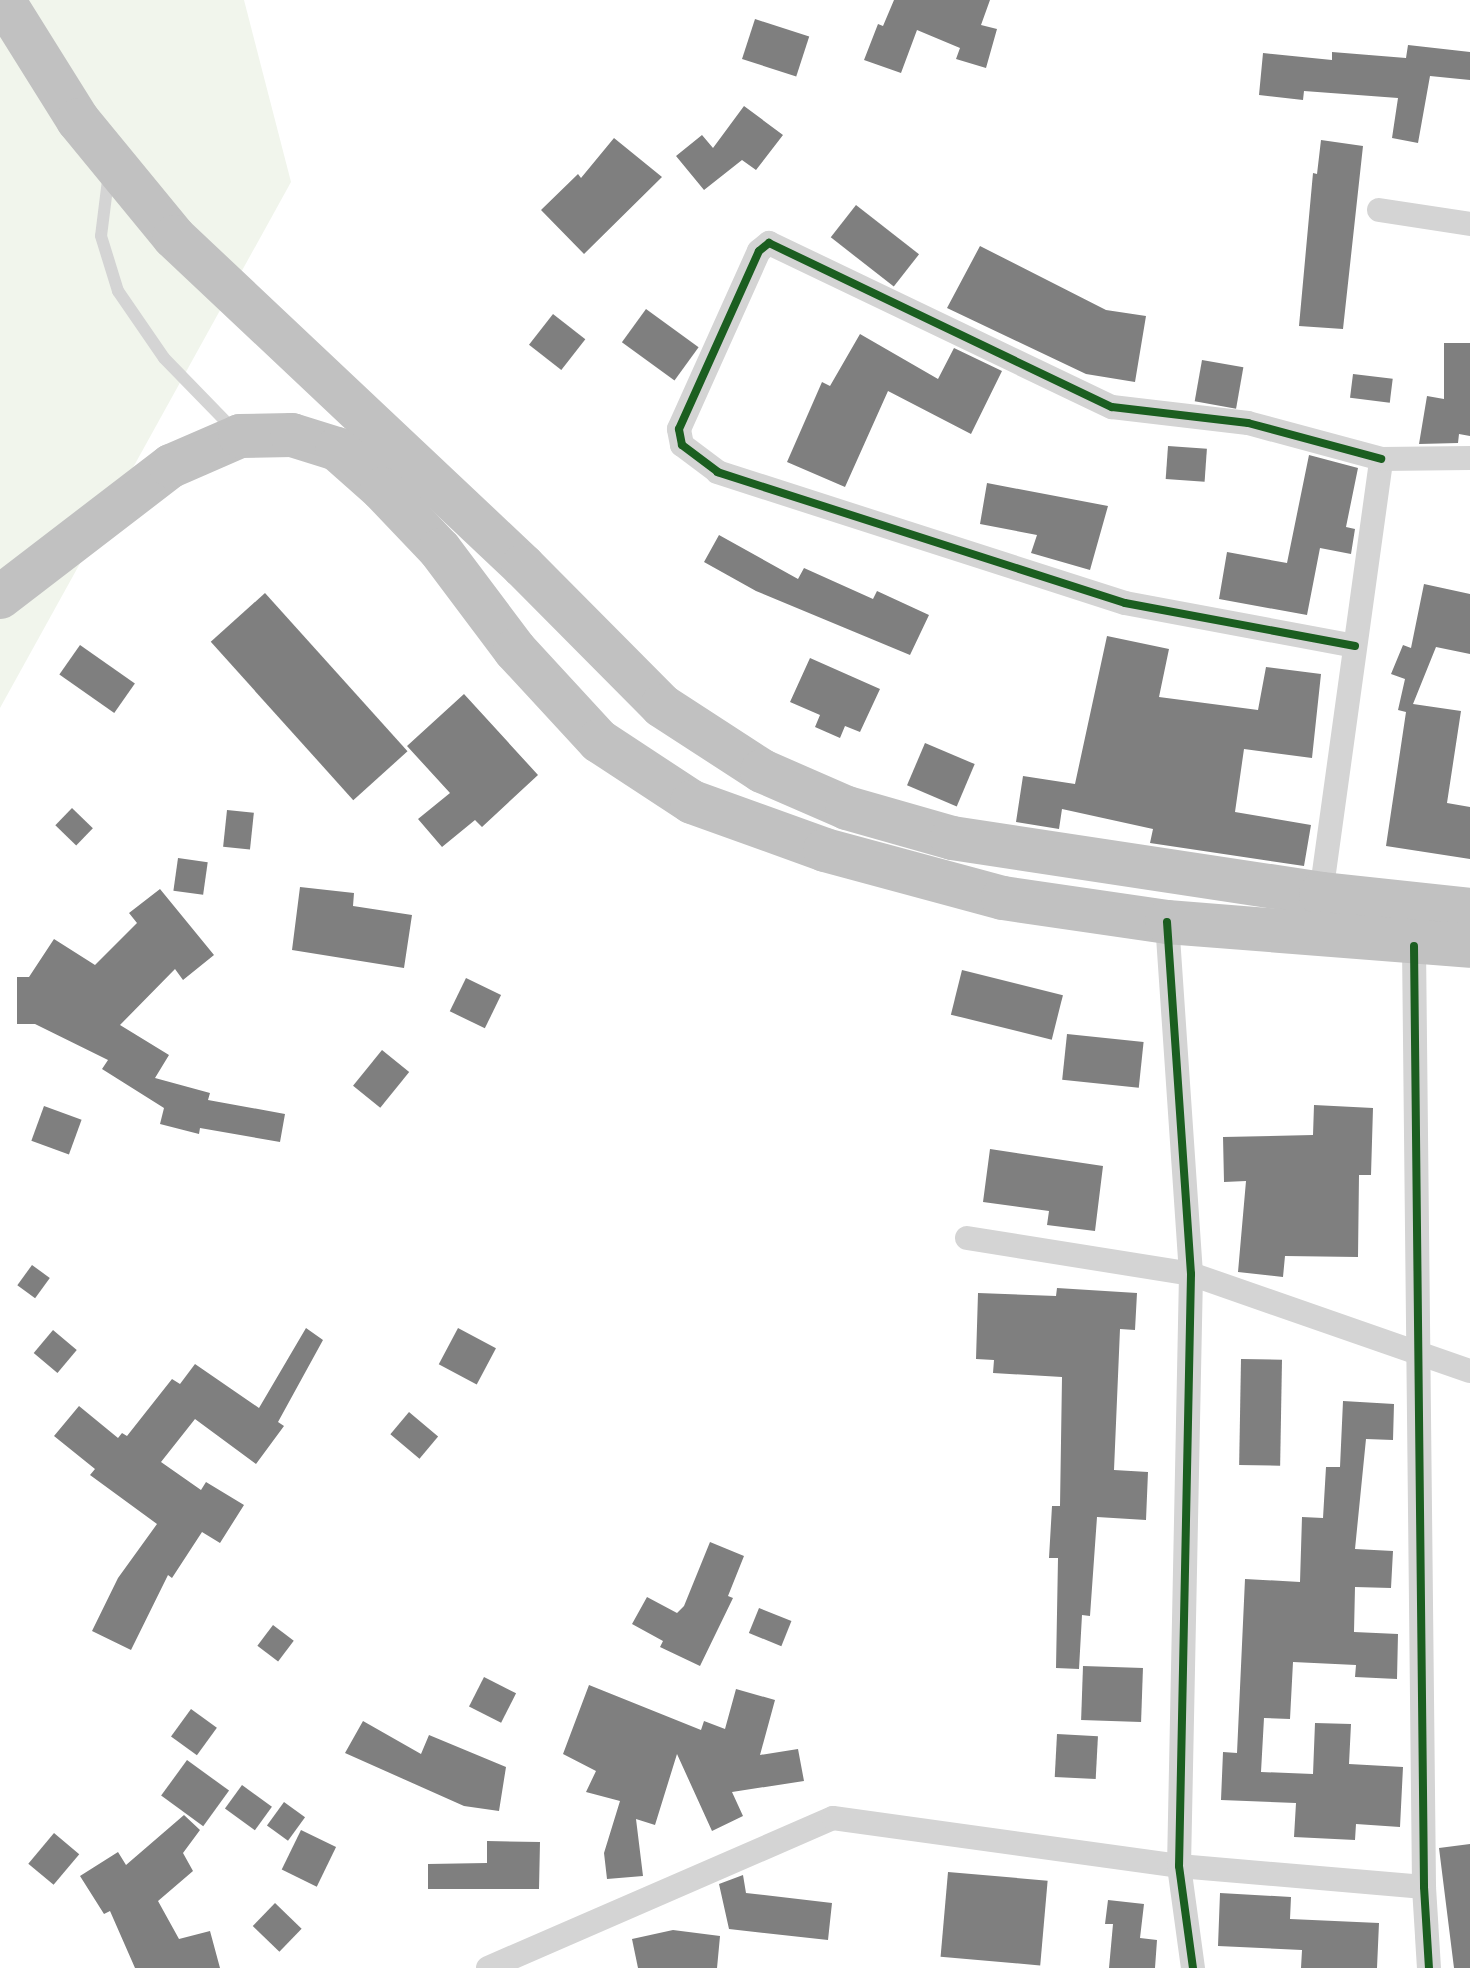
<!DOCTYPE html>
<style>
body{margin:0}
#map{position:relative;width:1470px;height:1968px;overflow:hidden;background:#fff;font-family:"Titillium Web",sans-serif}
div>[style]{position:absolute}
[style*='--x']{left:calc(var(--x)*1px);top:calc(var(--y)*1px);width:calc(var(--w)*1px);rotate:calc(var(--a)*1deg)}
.green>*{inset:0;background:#f1f5ec}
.building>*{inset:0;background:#7f7f7f;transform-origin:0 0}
.lane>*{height:12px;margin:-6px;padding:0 6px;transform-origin:6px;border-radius:6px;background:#d4d4d4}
.street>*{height:24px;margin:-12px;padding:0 12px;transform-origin:12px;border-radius:12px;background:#d4d4d4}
.highway>*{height:44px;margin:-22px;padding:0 22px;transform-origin:22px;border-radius:22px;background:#c1c1c1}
.cycleway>*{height:8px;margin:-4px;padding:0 4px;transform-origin:4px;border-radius:4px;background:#1b5e20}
span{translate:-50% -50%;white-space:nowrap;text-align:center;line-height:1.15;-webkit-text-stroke:8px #fff;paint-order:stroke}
</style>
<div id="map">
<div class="green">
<i style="clip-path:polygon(0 0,244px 0,291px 182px,0 708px)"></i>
</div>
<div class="building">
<i style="clip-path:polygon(894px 0,990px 0,981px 25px,997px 29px,986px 68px,956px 59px,960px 48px,917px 30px,901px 73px,864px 60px,878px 24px,883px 26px)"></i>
<i style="left:755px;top:19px;width:57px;height:42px;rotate:18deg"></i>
<i style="clip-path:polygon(1408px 45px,1470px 52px,1470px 80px,1430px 76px,1418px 143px,1392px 138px,1398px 98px,1304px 91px,1303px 100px,1259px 95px,1263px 53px,1332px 60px,1332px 52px,1406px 58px)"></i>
<i style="clip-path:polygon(744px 106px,783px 135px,756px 170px,742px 160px,704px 190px,676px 156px,702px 135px,713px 148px)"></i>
<i style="clip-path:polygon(614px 138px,662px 177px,584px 254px,541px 210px,578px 174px,581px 178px)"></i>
<i style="clip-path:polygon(1321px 140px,1363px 146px,1343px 329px,1299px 326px,1313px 173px,1317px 174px)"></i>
<i style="left:856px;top:205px;width:80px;height:41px;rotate:38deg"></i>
<i style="clip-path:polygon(980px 246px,1106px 310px,1146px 316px,1135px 382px,1086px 374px,947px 308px)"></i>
<i style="left:646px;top:309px;width:65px;height:41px;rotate:36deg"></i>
<i style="left:553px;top:314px;width:41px;height:39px;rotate:38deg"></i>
<i style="clip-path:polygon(860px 334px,938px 379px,954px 348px,1002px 371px,971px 434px,888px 391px,845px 487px,787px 462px,822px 382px,830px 386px)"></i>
<i style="clip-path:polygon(1444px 343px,1470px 343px,1470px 436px,1459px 434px,1458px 443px,1419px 444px,1427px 396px,1444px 399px)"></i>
<i style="left:1202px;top:360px;width:42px;height:42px;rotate:10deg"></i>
<i style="left:1353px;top:374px;width:40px;height:24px;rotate:7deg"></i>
<i style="left:1168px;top:446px;width:39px;height:33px;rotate:4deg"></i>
<i style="clip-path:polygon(1309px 455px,1358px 468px,1346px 527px,1355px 529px,1351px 554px,1320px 548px,1307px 615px,1219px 599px,1227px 552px,1287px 563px)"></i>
<i style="clip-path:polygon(987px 483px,1108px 506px,1090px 570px,1031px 553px,1037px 535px,980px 524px)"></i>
<i style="clip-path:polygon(719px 535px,798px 579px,804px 568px,873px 599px,877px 591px,929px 615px,910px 655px,756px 591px,704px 562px)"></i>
<i style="clip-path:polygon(1424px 584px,1470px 594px,1470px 654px,1436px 647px,1413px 704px,1461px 711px,1447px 803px,1470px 807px,1470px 859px,1386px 846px,1406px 712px,1398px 710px,1405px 679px,1391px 674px,1403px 645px,1411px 648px)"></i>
<i style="left:265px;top:593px;width:213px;height:73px;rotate:48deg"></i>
<i style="clip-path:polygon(1107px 636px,1169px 649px,1159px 697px,1258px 710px,1266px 667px,1321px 674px,1312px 758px,1244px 749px,1235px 812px,1311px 825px,1304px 866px,1150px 843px,1153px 829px,1062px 809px,1059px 829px,1016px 822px,1023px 776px,1075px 784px)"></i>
<i style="left:80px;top:645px;width:67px;height:36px;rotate:35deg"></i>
<i style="clip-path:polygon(810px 658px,880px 689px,860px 732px,845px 726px,840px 738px,815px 727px,820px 715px,790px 702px)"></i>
<i style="clip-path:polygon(464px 694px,538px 775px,482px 827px,475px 820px,442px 847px,418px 819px,450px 793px,407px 746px)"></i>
<i style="left:925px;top:743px;width:54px;height:46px;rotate:23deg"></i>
<i style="left:72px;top:808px;width:29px;height:24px;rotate:44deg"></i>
<i style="left:227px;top:810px;width:27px;height:37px;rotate:6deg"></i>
<i style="left:178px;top:858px;width:30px;height:33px;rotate:8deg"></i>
<i style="clip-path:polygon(300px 887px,354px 893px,353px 906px,412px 915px,404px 968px,292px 950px)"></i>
<i style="clip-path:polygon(160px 889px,214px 955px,183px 980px,175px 969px,120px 1025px,169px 1055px,155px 1078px,210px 1093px,208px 1100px,285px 1114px,280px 1142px,200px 1128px,199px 1134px,160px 1124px,164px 1108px,102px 1069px,108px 1060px,35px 1024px,17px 1024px,17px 977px,29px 977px,54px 939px,95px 965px,137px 923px,129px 913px)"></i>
<i style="left:962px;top:970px;width:104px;height:46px;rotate:14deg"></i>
<i style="left:466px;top:978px;width:39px;height:37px;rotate:26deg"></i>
<i style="left:1067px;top:1034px;width:77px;height:46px;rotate:6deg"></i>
<i style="left:382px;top:1050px;width:35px;height:46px;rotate:39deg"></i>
<i style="clip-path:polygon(1314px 1105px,1373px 1108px,1371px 1175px,1359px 1175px,1358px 1257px,1285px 1256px,1283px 1277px,1238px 1272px,1246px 1181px,1224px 1182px,1223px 1137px,1313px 1135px)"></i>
<i style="left:44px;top:1106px;width:40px;height:37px;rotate:20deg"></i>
<i style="clip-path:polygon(990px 1149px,1103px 1166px,1095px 1231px,1047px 1225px,1049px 1211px,983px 1202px)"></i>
<i style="left:32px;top:1265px;width:22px;height:25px;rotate:36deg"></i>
<i style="clip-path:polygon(1057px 1288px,1137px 1293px,1135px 1330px,1120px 1329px,1114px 1470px,1148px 1472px,1146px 1520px,1097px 1517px,1090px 1616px,1082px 1615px,1079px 1669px,1056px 1668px,1058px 1558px,1049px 1558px,1052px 1506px,1060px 1506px,1062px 1377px,993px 1373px,994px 1360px,976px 1359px,978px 1293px,1056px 1296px)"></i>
<i style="clip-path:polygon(306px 1328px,323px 1340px,278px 1422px,284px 1426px,256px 1464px,195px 1419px,161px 1462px,201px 1490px,206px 1482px,244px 1505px,220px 1543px,202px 1532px,172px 1578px,168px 1575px,131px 1650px,92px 1631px,118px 1578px,157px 1524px,90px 1475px,95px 1469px,54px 1436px,79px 1406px,118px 1438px,122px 1433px,127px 1436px,172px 1379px,180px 1384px,195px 1364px,259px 1408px)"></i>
<i style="left:458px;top:1328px;width:43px;height:41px;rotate:28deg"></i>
<i style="left:53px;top:1330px;width:31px;height:30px;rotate:40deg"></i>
<i style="left:1241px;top:1359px;width:41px;height:106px;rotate:1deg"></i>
<i style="clip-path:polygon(1343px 1401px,1394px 1404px,1393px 1440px,1366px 1439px,1355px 1549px,1393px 1551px,1391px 1588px,1355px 1587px,1354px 1632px,1398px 1634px,1397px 1679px,1355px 1677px,1356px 1665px,1293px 1662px,1290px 1719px,1264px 1718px,1261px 1772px,1313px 1774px,1315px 1723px,1351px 1724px,1349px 1764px,1403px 1767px,1400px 1827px,1356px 1824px,1355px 1840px,1294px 1837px,1296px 1803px,1221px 1800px,1223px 1752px,1237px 1753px,1245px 1579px,1300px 1582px,1302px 1517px,1323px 1518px,1326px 1467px,1340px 1467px)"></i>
<i style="left:409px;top:1412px;width:38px;height:29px;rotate:40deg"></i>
<i style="clip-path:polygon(710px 1542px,744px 1556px,728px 1596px,733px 1598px,700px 1666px,660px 1647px,663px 1641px,632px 1624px,647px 1597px,677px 1613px,684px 1606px)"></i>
<i style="left:759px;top:1608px;width:35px;height:27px;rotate:22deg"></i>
<i style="left:273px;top:1625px;width:26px;height:26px;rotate:37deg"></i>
<i style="left:1083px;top:1666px;width:60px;height:54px;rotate:2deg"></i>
<i style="left:484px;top:1677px;width:36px;height:33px;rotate:27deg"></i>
<i style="clip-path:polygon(589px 1685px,701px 1730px,704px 1721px,725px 1729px,736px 1689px,775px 1700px,760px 1755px,798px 1749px,804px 1781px,732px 1792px,743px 1816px,712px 1831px,677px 1754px,655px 1825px,636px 1819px,643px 1876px,607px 1879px,604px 1853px,620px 1801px,586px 1792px,596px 1771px,563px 1754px)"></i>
<i style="left:191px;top:1709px;width:32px;height:34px;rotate:36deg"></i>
<i style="clip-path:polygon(363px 1721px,421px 1754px,429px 1735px,506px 1767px,499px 1811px,464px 1806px,345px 1753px)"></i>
<i style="left:1057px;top:1734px;width:41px;height:43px;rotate:3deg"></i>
<i style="left:187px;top:1760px;width:52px;height:44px;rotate:36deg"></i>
<i style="left:242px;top:1785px;width:37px;height:29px;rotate:36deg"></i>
<i style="left:284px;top:1802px;width:26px;height:29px;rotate:36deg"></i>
<i style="clip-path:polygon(184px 1815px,200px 1830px,183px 1853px,193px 1871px,158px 1901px,179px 1939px,210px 1931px,220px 1968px,135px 1968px,110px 1911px,104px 1914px,80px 1876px,118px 1852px,126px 1865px)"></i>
<i style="left:301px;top:1830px;width:39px;height:44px;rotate:26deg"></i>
<i style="left:54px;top:1833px;width:33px;height:40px;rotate:40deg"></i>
<i style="clip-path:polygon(487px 1841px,540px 1842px,539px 1889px,428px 1889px,428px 1864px,487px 1863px)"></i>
<i style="clip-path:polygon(1470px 1844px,1470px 1968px,1454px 1968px,1439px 1848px)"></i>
<i style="left:948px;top:1872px;width:100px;height:85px;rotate:5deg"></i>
<i style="clip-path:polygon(743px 1875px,746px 1893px,832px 1903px,828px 1940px,729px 1929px,719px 1884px)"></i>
<i style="clip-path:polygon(1220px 1893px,1291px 1897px,1290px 1919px,1379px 1923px,1377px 1968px,1301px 1968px,1302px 1950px,1218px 1946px)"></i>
<i style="clip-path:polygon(1108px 1900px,1144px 1904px,1140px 1938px,1157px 1940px,1155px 1968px,1109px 1968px,1113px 1924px,1105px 1924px)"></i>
<i style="left:275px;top:1903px;width:37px;height:32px;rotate:44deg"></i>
<i style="clip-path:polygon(673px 1930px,720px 1936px,717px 1968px,638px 1968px,632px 1939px)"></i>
</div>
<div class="lane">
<i style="--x:109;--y:172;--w:64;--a:97.1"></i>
<i style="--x:101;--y:236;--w:58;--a:72.8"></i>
<i style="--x:118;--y:291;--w:81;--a:55.5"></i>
<i style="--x:164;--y:358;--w:102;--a:45.8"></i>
</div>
<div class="street">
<i style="--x:1379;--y:210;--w:92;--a:8.7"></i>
<i style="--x:1355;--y:646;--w:234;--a:-169.4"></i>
<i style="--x:1125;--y:603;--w:428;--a:-162.2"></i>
<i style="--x:718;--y:472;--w:45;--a:-143.1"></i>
<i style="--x:682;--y:445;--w:16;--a:-101"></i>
<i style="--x:679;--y:429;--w:195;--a:-65.8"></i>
<i style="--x:759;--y:251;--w:13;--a:-39"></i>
<i style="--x:769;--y:243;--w:380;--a:25.6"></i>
<i style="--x:1112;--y:407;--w:137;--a:6.7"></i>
<i style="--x:1248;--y:423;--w:138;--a:15.1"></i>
<i style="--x:1321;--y:894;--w:439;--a:-82.1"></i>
<i style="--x:1381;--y:459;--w:89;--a:-0.6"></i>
<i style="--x:1167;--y:922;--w:353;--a:86.1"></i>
<i style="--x:1191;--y:1274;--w:592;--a:91.16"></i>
<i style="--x:1179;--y:1866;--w:103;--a:82.2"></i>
<i style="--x:1414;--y:946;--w:941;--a:89.39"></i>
<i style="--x:1424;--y:1887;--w:81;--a:86.5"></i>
<i style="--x:967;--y:1238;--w:227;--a:9.1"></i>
<i style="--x:1191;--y:1274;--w:295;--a:19.2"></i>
<i style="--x:488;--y:1968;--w:376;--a:-23.5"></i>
<i style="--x:833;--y:1818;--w:349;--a:7.9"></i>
<i style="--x:1179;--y:1866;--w:246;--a:4.9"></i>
</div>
<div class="highway">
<i style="--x:3;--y:0;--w:142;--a:58"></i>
<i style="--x:78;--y:120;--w:151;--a:50.6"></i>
<i style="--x:174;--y:237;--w:480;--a:43.3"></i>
<i style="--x:523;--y:566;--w:197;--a:45.2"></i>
<i style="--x:662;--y:706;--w:119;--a:33"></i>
<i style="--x:762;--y:771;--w:93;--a:23.5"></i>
<i style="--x:847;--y:808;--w:109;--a:15.9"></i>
<i style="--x:952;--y:838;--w:373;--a:8.6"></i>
<i style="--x:1321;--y:894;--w:150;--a:6.1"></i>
<i style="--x:0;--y:597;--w:215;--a:-37.5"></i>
<i style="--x:171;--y:466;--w:75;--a:-23.5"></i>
<i style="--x:240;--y:436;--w:52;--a:-1.1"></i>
<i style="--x:292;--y:435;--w:47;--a:17.3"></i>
<i style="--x:337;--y:449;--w:60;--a:41.6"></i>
<i style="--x:382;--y:489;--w:84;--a:46.4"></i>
<i style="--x:440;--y:550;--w:125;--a:53.1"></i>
<i style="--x:515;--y:650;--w:124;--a:47.3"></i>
<i style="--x:599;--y:741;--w:111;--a:33.3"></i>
<i style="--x:692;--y:802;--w:141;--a:19.8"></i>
<i style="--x:825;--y:850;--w:184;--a:15.1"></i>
<i style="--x:1003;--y:898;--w:166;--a:8.3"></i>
<i style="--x:1167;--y:922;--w:304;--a:4.5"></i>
</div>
<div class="cycleway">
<i style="--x:1355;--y:646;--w:234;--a:-169.4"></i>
<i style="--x:1125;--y:603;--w:428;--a:-162.2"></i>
<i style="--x:718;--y:472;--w:45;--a:-143.1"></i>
<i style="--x:682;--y:445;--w:16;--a:-101"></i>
<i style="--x:679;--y:429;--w:195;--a:-65.8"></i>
<i style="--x:759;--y:251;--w:13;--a:-39"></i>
<i style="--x:769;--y:243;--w:380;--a:25.6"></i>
<i style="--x:1112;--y:407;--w:137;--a:6.7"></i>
<i style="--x:1248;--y:423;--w:138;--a:15.1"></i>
<i style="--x:1167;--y:922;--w:353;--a:86.1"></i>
<i style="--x:1191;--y:1274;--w:592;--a:91.16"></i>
<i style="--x:1179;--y:1866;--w:103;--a:82.2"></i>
<i style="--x:1414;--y:946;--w:941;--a:89.39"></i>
<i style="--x:1424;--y:1887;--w:81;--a:86.5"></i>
</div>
</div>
